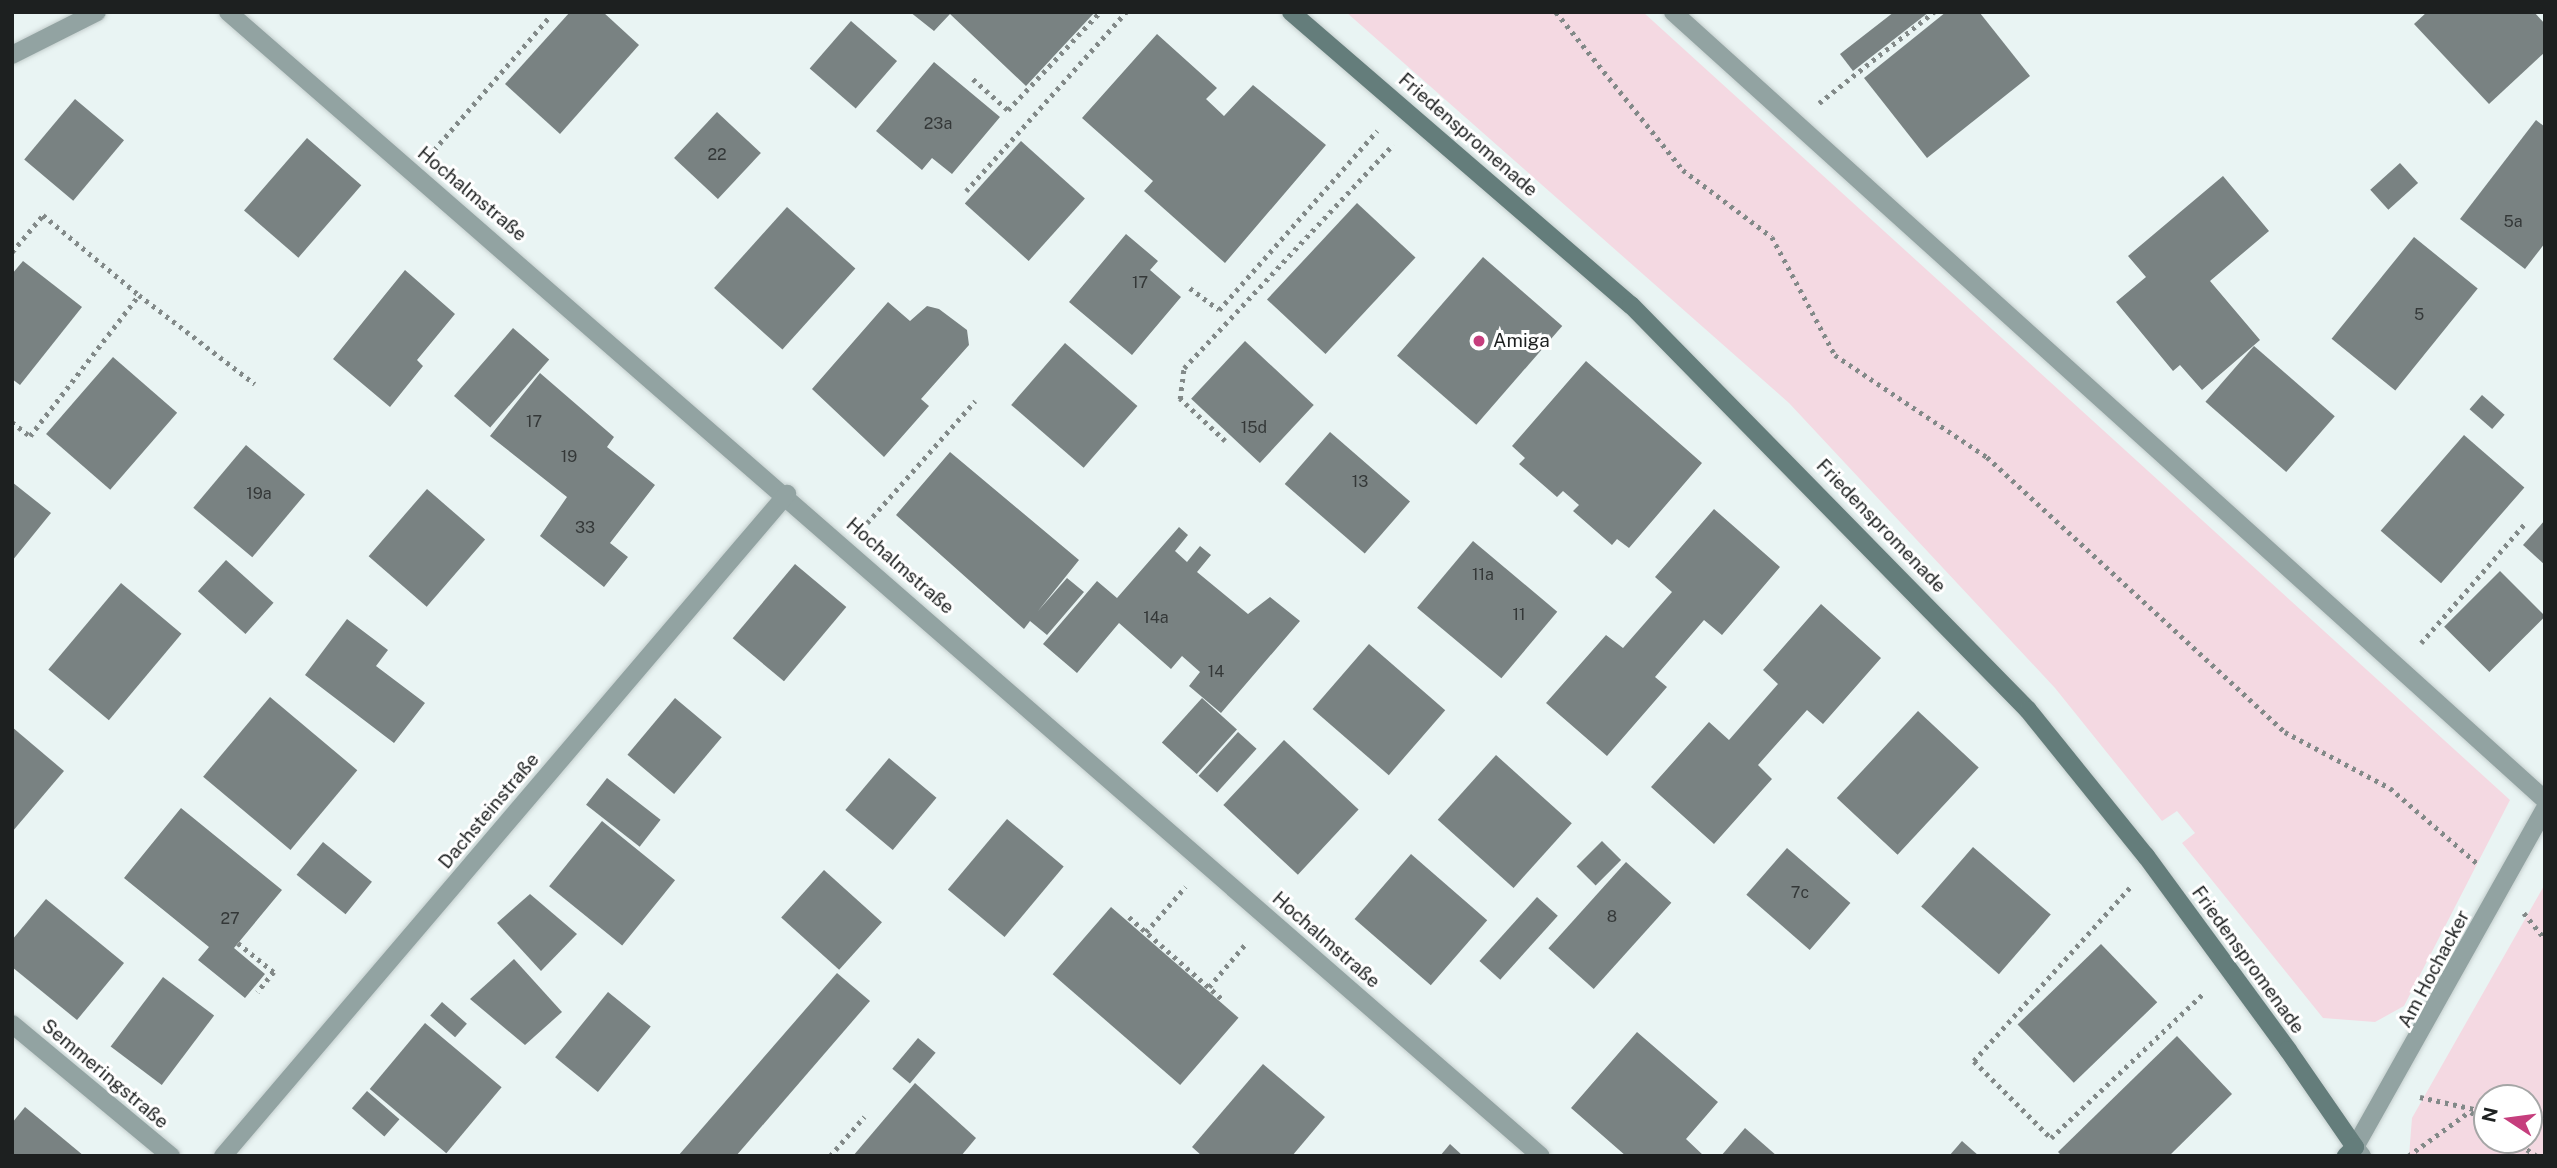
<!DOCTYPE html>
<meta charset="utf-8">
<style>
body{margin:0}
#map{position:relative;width:2557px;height:1168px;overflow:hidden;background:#e9f4f3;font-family:"Public Sans",sans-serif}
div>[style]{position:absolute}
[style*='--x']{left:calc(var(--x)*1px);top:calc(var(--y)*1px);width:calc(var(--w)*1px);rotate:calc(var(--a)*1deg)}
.green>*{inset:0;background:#f4d9e2}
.building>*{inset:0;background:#798282;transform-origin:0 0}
.path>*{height:4.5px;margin-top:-2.25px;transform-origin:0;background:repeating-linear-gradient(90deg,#828988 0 3.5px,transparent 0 8.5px)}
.roads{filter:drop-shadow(0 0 2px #c4cecd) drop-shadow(0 0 2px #c4cecd)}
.street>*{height:18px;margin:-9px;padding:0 9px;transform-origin:9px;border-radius:9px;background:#92a3a2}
.secondary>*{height:18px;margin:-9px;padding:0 9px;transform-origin:9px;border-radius:9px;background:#647d7b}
.dots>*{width:19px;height:19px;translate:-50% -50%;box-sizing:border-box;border:4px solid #fff;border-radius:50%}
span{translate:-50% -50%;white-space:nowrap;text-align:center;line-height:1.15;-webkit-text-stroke:6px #fff;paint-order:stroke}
.number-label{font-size:16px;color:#343838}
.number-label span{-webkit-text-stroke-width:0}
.street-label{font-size:19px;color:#1d2020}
.poi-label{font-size:19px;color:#1d2020}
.left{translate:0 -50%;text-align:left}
.frame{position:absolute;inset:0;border:14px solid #1d2020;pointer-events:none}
.north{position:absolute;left:2473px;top:1084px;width:70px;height:70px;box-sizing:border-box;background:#fff;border:2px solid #a5a6a6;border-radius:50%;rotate:283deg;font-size:19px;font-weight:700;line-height:28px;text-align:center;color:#1d2020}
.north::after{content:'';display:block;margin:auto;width:24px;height:32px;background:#c63e7d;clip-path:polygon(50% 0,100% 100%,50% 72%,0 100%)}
</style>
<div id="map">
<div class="green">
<i style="clip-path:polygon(1346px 12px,1643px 12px,2510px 800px,2404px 1006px,2375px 1022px,2323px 1018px,2182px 843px,2195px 833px,2177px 811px,2162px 821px,2055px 688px,1789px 403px)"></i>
<i style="clip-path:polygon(evenodd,2545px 884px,2545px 1156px,2409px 1156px,2412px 1118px,2545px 884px,2487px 1098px,2529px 1098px,2529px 1140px,2487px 1140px,2487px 1098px)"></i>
</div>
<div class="building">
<i style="clip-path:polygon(570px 12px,603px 12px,639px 45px,560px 134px,505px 84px)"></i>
<i style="clip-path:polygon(910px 12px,1095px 12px,1026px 86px,950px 14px,934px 31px)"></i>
<i style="clip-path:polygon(1894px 12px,1929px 12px,1853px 71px,1840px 54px)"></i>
<i style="clip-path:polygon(1946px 12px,1980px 13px,2030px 76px,1927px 158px,1864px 78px)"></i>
<i style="clip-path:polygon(2427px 12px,2534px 12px,2545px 24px,2545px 52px,2489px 104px,2414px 24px)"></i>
<i style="left:851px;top:21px;width:61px;height:63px;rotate:41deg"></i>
<i style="clip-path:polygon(1157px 34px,1217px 88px,1206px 99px,1224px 116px,1253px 85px,1326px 145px,1225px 263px,1144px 191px,1153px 181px,1082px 118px)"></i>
<i style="clip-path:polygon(934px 62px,1000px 117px,952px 174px,932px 158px,922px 170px,876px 131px)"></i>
<i style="left:75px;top:99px;width:64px;height:79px;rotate:40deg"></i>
<i style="left:717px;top:112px;width:60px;height:63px;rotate:43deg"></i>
<i style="clip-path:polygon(2536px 120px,2545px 127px,2545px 243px,2525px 269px,2460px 219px)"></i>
<i style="left:307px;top:138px;width:72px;height:96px;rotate:41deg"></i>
<i style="left:1021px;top:141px;width:86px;height:84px;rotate:42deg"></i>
<i style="left:2400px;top:163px;width:27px;height:40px;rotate:48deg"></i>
<i style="clip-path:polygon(2223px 176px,2269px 231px,2210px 281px,2260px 340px,2202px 390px,2180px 365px,2173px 371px,2116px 302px,2146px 277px,2128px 256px)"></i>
<i style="left:1357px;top:203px;width:80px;height:132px;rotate:43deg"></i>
<i style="left:787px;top:207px;width:92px;height:109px;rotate:42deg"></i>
<i style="clip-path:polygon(1126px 234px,1158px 261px,1150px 270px,1181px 297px,1132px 355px,1069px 302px)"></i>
<i style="left:2414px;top:237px;width:82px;height:131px;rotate:39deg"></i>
<i style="left:1483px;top:257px;width:105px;height:131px;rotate:41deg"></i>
<i style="clip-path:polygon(23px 261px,82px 307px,20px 385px,12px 379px,12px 274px)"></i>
<i style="clip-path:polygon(405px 270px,455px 314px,417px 360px,423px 366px,390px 407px,333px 359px)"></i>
<i style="clip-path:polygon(888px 302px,910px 321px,927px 306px,939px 309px,967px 330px,969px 345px,921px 399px,929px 406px,884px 457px,812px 389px)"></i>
<i style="left:513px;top:328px;width:48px;height:90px;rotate:41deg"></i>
<i style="left:1245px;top:341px;width:94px;height:79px;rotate:43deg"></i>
<i style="left:1065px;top:343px;width:96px;height:82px;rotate:41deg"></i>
<i style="left:2254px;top:346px;width:107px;height:74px;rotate:41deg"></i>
<i style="left:113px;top:357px;width:85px;height:102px;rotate:41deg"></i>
<i style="clip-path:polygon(1586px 361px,1702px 463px,1629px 548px,1617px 539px,1612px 545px,1573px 511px,1579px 505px,1563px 491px,1557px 497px,1519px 464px,1525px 458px,1512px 446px)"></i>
<i style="clip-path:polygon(540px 373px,614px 437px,607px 447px,655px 485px,610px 543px,628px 557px,604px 587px,540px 536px,567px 497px,490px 436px)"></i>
<i style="left:2482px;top:395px;width:30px;height:19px;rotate:41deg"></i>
<i style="left:1330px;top:432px;width:106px;height:69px;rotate:41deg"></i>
<i style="left:2464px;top:435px;width:80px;height:127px;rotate:41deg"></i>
<i style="left:246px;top:445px;width:77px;height:82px;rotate:40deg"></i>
<i style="clip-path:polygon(950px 452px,1079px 560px,1038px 611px,1067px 578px,1084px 592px,1047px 635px,1030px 621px,1024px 629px,896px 515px)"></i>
<i style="clip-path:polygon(12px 482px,51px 513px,12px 561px)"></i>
<i style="left:427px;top:489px;width:77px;height:89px;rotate:41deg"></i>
<i style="clip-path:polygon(1714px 509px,1780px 567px,1722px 635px,1704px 620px,1655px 677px,1667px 687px,1607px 756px,1546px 703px,1606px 635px,1623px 648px,1672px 592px,1655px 577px)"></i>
<i style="clip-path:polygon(2545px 520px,2545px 565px,2523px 545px)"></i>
<i style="clip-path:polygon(1179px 527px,1188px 535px,1175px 551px,1187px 562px,1200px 546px,1211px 555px,1197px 572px,1248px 614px,1270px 597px,1300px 621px,1221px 713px,1189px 686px,1200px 672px,1182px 656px,1171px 669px,1119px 623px,1077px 673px,1043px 644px,1097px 581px,1117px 598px)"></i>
<i style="left:1473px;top:541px;width:110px;height:87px;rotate:40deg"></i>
<i style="left:226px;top:560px;width:64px;height:42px;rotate:42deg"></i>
<i style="left:795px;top:564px;width:67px;height:97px;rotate:40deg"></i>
<i style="left:2500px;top:571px;width:64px;height:79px;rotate:45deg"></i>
<i style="left:121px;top:583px;width:79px;height:113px;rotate:40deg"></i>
<i style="clip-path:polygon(1821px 604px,1881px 658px,1823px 724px,1807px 710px,1758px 765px,1772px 779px,1714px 844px,1651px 787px,1709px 722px,1729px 740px,1778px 684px,1763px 670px)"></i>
<i style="clip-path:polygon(347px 619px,388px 650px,376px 666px,425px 703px,394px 743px,305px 675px)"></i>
<i style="left:1369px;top:644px;width:101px;height:86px;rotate:41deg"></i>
<i style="left:270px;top:697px;width:114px;height:104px;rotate:40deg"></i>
<i style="left:675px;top:698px;width:61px;height:74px;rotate:40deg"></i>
<i style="left:1202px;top:698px;width:47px;height:60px;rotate:42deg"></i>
<i style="left:1918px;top:711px;width:83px;height:119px;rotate:43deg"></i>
<i style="clip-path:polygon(12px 727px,64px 771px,12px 832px)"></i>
<i style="left:1238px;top:732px;width:25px;height:59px;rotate:42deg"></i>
<i style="left:1284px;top:740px;width:102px;height:89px;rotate:43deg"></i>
<i style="left:1496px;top:755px;width:102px;height:87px;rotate:42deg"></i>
<i style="left:889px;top:758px;width:62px;height:68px;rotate:40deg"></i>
<i style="left:607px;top:778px;width:68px;height:34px;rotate:38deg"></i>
<i style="clip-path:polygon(181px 808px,282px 890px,234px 948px,265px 974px,245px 998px,198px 960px,209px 947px,124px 878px)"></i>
<i style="left:1007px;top:819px;width:74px;height:92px;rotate:40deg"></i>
<i style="left:602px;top:821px;width:94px;height:84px;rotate:39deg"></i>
<i style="left:1602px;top:841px;width:27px;height:36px;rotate:45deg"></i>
<i style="left:323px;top:842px;width:63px;height:42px;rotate:39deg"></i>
<i style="left:1973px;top:847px;width:103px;height:79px;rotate:41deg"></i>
<i style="left:1787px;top:848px;width:84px;height:62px;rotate:41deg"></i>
<i style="left:1411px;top:854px;width:101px;height:86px;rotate:41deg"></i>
<i style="left:1626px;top:862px;width:61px;height:116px;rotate:42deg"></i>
<i style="left:824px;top:870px;width:78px;height:64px;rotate:42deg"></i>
<i style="clip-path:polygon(530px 894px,577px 934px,541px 971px,497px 923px)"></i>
<i style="left:1537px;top:897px;width:28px;height:86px;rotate:42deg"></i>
<i style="clip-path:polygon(46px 899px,124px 963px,77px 1020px,12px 967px,12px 940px)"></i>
<i style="left:1111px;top:907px;width:169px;height:89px;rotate:41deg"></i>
<i style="left:2101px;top:944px;width:81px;height:116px;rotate:46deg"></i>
<i style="clip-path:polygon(514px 959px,562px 1012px,525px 1045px,470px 999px)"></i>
<i style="clip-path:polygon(837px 973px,870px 1001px,736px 1156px,678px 1156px)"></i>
<i style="left:163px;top:977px;width:64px;height:87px;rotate:37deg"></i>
<i style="left:608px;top:992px;width:55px;height:84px;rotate:39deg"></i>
<i style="left:442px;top:1002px;width:33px;height:18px;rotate:41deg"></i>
<i style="left:425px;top:1023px;width:100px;height:86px;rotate:40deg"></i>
<i style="clip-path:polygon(1637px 1032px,1718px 1102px,1686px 1139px,1704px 1156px,1626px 1156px,1571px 1108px)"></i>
<i style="clip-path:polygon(2177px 1036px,2232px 1094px,2169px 1156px,2062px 1156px,2058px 1152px)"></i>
<i style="left:918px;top:1038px;width:23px;height:40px;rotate:40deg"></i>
<i style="clip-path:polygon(1263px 1064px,1325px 1117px,1292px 1156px,1202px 1156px,1192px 1147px)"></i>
<i style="clip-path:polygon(915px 1083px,976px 1138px,961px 1156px,853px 1156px)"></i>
<i style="left:367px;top:1091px;width:43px;height:23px;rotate:41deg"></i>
<i style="clip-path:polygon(25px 1107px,84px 1156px,12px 1156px,12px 1123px)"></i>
<i style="clip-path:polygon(1745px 1128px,1777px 1156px,1721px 1156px)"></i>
<i style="clip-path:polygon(1962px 1141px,1979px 1156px,1949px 1156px)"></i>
<i style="clip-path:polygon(1450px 1144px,1463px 1156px,1440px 1156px)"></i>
</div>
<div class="path">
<i style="--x:1556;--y:12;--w:203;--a:51.2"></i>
<i style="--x:1683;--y:170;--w:111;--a:37"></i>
<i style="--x:1772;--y:237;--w:134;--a:61.9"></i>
<i style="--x:1835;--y:355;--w:183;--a:33.9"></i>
<i style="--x:1987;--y:457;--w:405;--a:42.7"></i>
<i style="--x:2285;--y:732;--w:119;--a:28.1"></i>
<i style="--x:2390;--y:788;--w:115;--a:40.8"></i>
<i style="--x:973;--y:79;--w:47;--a:41.5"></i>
<i style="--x:1008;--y:110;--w:134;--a:-46.8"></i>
<i style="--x:1819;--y:103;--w:147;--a:-38.4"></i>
<i style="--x:434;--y:150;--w:177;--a:-49.1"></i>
<i style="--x:966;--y:191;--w:240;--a:-48.2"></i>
<i style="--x:12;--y:252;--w:48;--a:-50"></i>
<i style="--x:43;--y:215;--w:125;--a:39.8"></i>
<i style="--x:1190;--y:288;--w:36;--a:37"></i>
<i style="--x:1219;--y:310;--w:239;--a:-48.6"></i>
<i style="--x:12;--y:422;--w:23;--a:38"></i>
<i style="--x:30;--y:436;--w:178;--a:-52.3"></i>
<i style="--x:139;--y:295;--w:146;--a:37.5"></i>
<i style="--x:1225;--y:441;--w:62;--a:-137"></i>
<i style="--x:1180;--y:399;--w:31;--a:-83"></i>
<i style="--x:1184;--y:368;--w:306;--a:-46.9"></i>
<i style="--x:867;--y:523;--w:163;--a:-48.5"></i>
<i style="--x:2421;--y:643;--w:160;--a:-49"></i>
<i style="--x:2130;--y:888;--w:233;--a:132"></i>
<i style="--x:1974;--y:1061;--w:109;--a:45"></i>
<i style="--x:2051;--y:1138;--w:212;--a:-43.5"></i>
<i style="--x:2524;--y:913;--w:33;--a:51"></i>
<i style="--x:1129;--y:917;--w:124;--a:41.4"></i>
<i style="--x:1146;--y:932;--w:60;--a:-49.1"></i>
<i style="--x:238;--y:943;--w:46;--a:38.9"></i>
<i style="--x:274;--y:972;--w:26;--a:129"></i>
<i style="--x:1209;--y:987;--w:59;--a:-49.8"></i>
<i style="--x:2420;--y:1097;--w:69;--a:12.6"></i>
<i style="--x:2471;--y:1112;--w:19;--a:35"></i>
<i style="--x:2529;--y:1114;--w:16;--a:0"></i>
<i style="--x:2513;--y:1140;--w:29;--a:34"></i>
<i style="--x:830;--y:1156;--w:52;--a:-48.9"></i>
<i style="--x:2408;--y:1156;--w:75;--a:-35.8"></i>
</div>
<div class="roads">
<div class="street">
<i style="--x:228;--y:12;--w:1741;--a:41.07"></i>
<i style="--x:1673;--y:12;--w:1175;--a:42.1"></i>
<i style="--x:12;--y:55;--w:95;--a:-26.8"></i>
<i style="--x:12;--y:1024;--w:207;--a:39.7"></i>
<i style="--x:223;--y:1156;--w:870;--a:-49.57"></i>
<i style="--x:2362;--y:1156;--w:11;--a:-128"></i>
<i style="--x:2355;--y:1147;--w:389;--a:-60.7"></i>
</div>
<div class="secondary">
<i style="--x:1291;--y:12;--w:449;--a:40.8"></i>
<i style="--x:1631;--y:305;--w:567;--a:45.57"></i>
<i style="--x:2028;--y:710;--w:188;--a:51.1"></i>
<i style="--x:2146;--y:856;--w:240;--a:53.8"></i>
<i style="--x:2288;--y:1050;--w:118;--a:55.4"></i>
<i style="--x:2355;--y:1147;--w:13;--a:135"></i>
</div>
</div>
<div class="dots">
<i style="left:1479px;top:341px;background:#c63e7d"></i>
</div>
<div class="number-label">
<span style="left:938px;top:124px">23a</span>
<span style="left:717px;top:155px">22</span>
<span style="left:2513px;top:222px">5a</span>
<span style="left:1140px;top:283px">17</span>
<span style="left:2419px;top:315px">5</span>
<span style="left:534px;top:422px">17</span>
<span style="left:1254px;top:428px">15d</span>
<span style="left:569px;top:457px">19</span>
<span style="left:1360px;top:482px">13</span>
<span style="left:259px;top:494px">19a</span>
<span style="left:585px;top:528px">33</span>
<span style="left:1483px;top:575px">11a</span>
<span style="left:1519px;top:615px">11</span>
<span style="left:1156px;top:618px">14a</span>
<span style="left:1216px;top:672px">14</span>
<span style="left:1800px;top:893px">7c</span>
<span style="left:1612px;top:917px">8</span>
<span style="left:230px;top:919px">27</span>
</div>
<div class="street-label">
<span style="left:1468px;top:135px;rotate:41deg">Friedenspromenade</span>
<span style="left:472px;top:194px;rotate:40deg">Hochalmstraße</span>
<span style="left:1881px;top:526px;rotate:46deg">Friedenspromenade</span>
<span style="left:900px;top:566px;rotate:41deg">Hochalmstraße</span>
<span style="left:489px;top:811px;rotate:-50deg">Dachsteinstraße</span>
<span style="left:1326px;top:940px;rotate:41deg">Hochalmstraße</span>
<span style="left:2248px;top:960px;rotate:54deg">Friedenspromenade</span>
<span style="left:2434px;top:969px;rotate:-62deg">Am Hochacker</span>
<span style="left:105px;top:1074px;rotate:40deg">Semmeringstraße</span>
</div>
<div class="poi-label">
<span class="left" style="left:1493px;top:341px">Amiga</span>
</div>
<div class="frame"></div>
<div class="north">N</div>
</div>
